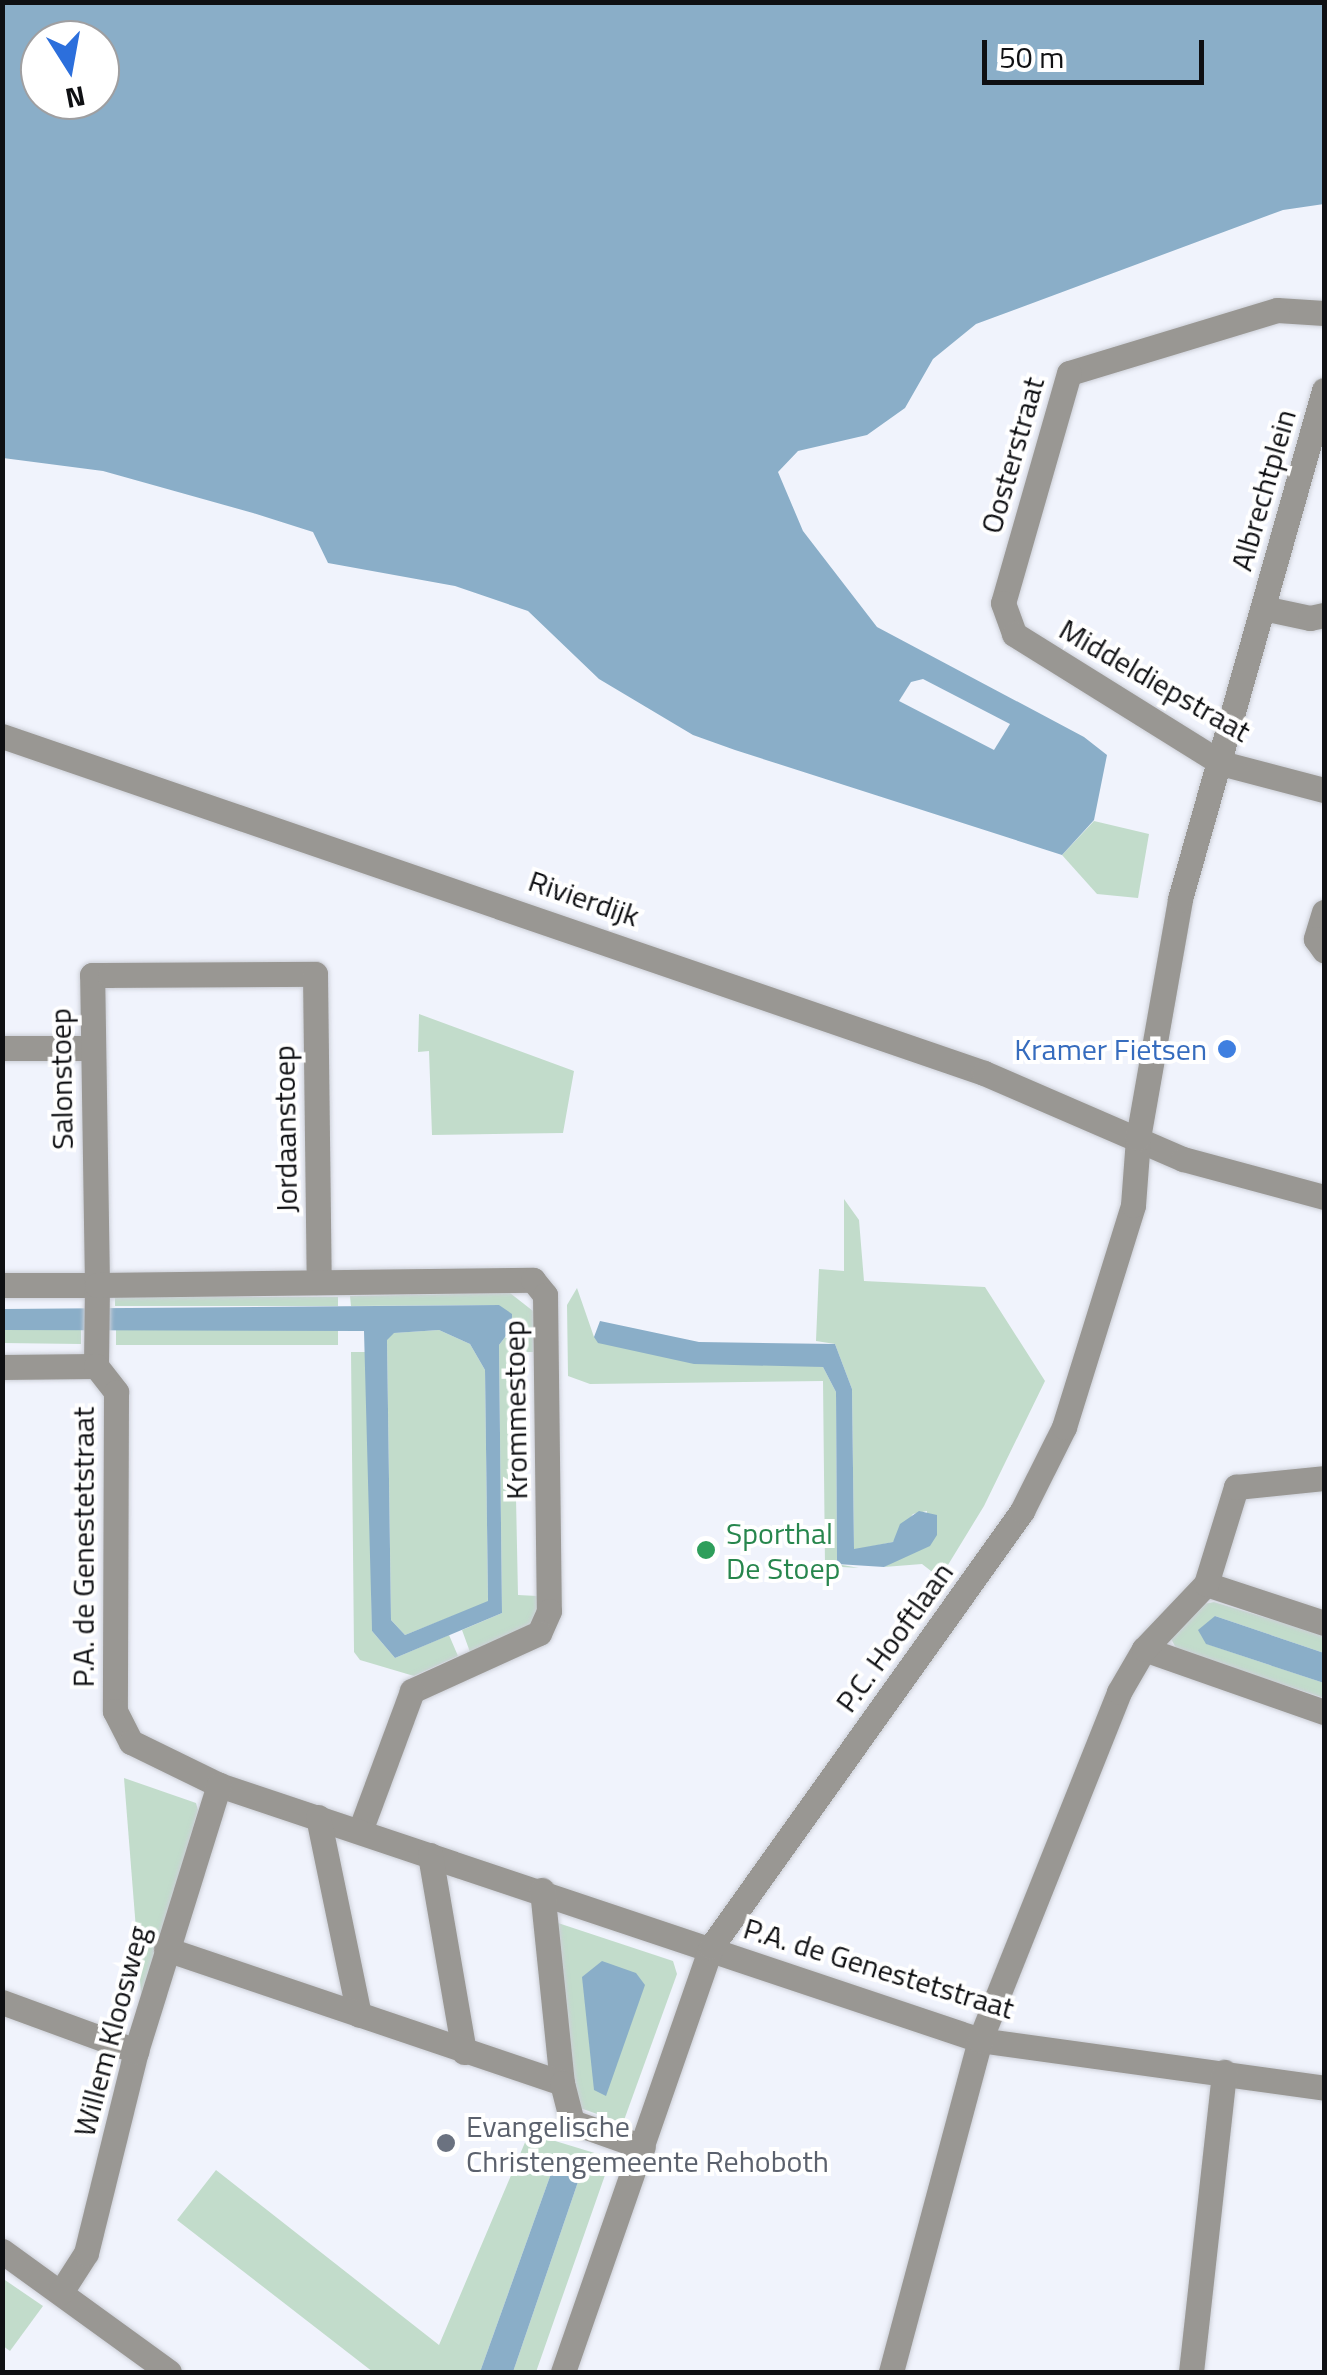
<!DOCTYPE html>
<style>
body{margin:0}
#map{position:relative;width:1327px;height:2375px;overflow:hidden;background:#f0f3fc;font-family:"Titillium Web",sans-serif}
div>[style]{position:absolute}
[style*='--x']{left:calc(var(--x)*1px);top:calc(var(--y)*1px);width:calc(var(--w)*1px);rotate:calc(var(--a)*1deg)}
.green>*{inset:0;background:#c2dccb;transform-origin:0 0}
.water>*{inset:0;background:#8aaec8}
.pier>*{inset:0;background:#f0f3fc}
.roads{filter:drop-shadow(0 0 2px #cccfd7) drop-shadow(0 0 2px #cccfd7)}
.minor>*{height:25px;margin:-12.5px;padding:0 12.5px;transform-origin:12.5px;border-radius:12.5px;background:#999793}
.dots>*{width:28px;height:28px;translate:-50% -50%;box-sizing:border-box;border:5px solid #fff;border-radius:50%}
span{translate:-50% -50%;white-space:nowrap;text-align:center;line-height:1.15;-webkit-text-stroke:8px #fff;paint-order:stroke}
.street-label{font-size:30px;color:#0f1013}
.shop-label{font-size:30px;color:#366cbe}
.right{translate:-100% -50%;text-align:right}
.leisure-label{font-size:30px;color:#27864d}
.left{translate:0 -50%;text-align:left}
.worship-label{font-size:30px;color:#5b616d}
.frame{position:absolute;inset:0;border:5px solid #0f1013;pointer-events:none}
.north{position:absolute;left:20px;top:20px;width:100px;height:100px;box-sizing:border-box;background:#fff;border:2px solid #9f9fa1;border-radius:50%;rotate:169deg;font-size:28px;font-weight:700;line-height:40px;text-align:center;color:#0f1013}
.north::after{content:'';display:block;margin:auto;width:35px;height:45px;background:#2c6fdc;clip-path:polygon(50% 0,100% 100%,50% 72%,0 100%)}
.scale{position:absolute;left:982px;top:40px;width:222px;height:45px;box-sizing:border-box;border:5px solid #0f1013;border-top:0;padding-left:12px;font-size:30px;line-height:35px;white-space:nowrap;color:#0f1013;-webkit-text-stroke:8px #fff;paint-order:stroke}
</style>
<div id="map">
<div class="green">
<i style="clip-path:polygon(1094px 821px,1149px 834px,1138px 898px,1097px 894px,1062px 855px)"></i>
<i style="clip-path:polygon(419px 1014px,574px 1071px,563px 1133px,432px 1135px,429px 1051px,418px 1052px)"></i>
<i style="clip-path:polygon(844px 1199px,859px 1220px,864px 1281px,985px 1287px,1045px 1381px,984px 1506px,940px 1578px,922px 1564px,884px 1567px,924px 1545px,927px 1511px,913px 1514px,893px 1542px,854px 1550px,852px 1389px,835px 1344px,816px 1341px,819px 1269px,844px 1271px)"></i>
<i style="clip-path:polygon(577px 1288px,594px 1337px,823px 1367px,836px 1392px,837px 1564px,859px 1568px,825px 1566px,823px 1381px,590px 1384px,568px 1376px,567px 1305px)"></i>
<i style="clip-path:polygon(510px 1293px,533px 1311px,533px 1352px,513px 1352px,518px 1595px,537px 1596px,537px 1615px,530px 1625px,470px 1652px,462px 1630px,502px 1613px,499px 1345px,512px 1328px,499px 1305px,351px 1306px,350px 1296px)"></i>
<i style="left:338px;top:1297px;width:9px;height:223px;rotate:90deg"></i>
<i style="clip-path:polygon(81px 1329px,81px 1344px,3px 1343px,2px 1330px)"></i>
<i style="left:116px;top:1330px;width:222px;height:15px"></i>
<i style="clip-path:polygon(439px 1330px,470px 1344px,485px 1370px,488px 1602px,405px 1635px,391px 1620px,387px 1339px,393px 1333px)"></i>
<i style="clip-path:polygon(351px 1352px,369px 1352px,372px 1631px,395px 1658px,449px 1635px,458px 1656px,414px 1676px,360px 1660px,354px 1652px)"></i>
<i style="clip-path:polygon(1214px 1602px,1324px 1635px,1324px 1653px,1215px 1616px,1207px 1644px,1324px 1683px,1324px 1698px,1177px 1650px,1169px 1635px,1198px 1605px)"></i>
<i style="clip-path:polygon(124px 1778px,196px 1803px,198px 1810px,142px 2005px)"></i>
<i style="clip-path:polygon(555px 1922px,673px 1961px,677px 1974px,623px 2123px,577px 2107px)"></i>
<i style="clip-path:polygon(529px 2133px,611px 2158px,536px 2372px,513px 2372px,580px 2176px,553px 2168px,480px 2372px,373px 2372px,177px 2220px,216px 2170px,439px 2345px)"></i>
<i style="clip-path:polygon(2px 2278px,43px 2306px,10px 2351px,3px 2346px)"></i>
</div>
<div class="water">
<i style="clip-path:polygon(evenodd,2px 3px,1324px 3px,1324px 204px,1283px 210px,976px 324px,933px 359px,905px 408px,867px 435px,798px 451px,778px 472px,803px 531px,877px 627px,1084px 737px,1107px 755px,1094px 820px,1062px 855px,735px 750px,693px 735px,599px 679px,528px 611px,455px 586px,328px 563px,313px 532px,253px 513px,103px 471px,3px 458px,2px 3px,40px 40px,100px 40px,100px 100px,40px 100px,40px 40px)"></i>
<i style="clip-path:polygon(evenodd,499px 1305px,512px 1314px,512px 1328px,499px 1345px,502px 1613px,395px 1658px,372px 1631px,364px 1331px,3px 1330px,2px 1309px,499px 1305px,439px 1330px,470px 1344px,485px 1370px,488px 1601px,405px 1635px,391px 1620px,387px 1340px,394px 1333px,439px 1330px)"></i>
<i style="clip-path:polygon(600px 1321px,699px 1342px,835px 1344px,852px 1389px,854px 1549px,893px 1542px,900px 1524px,919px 1511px,937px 1515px,937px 1535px,930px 1546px,884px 1567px,837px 1564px,836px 1392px,823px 1367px,694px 1364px,598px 1343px,594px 1337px)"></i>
<i style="clip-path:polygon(1215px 1616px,1324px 1653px,1324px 1683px,1206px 1644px,1198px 1630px)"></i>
<i style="clip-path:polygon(602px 1961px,636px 1973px,645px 1985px,606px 2096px,594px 2090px,582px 1977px)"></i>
<i style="clip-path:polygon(564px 2162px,579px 2166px,580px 2176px,513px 2372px,480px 2372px,553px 2168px)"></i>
</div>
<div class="pier">
<i style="clip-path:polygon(923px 679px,1010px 724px,994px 750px,899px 701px,911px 682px)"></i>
</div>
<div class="roads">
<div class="minor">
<i style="--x:1324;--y:313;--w:47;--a:-176.3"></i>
<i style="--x:1277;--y:310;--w:217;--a:163.1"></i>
<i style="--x:1069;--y:373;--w:239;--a:106"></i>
<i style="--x:1003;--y:603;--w:33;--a:70"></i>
<i style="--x:1014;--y:634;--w:244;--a:31.9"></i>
<i style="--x:1221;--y:763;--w:106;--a:14.7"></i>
<i style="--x:1263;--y:608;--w:48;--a:12"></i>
<i style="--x:1310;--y:618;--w:14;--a:-12"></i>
<i style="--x:2;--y:736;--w:1038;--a:18.94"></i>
<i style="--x:984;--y:1073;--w:217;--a:23.4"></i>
<i style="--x:1183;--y:1159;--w:146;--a:15.1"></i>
<i style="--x:1324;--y:912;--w:28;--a:107"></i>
<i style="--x:1316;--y:939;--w:14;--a:54"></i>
<i style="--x:2;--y:1048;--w:90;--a:0"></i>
<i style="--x:2;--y:1285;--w:95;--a:0"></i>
<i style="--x:97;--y:1285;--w:310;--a:-90.9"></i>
<i style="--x:92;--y:975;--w:18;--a:0"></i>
<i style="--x:110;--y:975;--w:205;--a:-0.3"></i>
<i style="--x:315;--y:974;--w:308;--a:89.3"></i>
<i style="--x:96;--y:1366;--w:81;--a:-89.3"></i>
<i style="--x:97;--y:1285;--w:436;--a:-0.7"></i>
<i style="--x:533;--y:1280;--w:19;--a:51"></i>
<i style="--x:545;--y:1295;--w:316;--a:89.3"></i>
<i style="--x:549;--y:1611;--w:24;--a:114"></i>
<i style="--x:539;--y:1633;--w:140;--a:155.5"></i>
<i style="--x:412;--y:1691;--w:146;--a:110.4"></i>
<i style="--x:2;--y:1367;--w:94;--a:-0.6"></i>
<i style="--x:96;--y:1366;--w:33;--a:52"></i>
<i style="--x:116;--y:1392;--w:319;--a:90.2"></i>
<i style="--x:115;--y:1711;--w:35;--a:63"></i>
<i style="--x:131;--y:1742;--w:98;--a:26"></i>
<i style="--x:219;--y:1785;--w:803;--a:18.53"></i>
<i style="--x:980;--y:2040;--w:347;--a:7.9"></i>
<i style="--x:1206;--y:1584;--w:124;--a:18.3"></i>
<i style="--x:1144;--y:1649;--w:191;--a:19.3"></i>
<i style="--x:318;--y:1817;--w:202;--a:78.3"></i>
<i style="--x:430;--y:1855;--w:200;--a:80.2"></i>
<i style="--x:542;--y:1890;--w:194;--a:84.1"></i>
<i style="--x:166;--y:1949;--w:418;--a:18.7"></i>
<i style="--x:562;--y:2083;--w:40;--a:75.6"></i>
<i style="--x:572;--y:2122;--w:75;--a:19.4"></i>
<i style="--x:2;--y:2002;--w:143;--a:20.1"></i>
<i style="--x:2;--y:2251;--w:206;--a:35.9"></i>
<i style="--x:61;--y:2292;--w:46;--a:-57.3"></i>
<i style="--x:86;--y:2253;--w:208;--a:-76.1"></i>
<i style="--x:136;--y:2051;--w:279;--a:-72.7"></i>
<i style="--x:563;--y:2372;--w:450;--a:-70.8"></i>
<i style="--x:711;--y:1947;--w:536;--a:-54.5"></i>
<i style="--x:1022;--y:1511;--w:94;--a:-63.4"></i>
<i style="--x:1064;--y:1427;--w:232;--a:-72.7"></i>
<i style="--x:1133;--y:1205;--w:67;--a:-85.7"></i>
<i style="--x:1138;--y:1138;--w:243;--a:-80"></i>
<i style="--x:1180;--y:899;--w:529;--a:-74.2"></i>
<i style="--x:891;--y:2372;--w:344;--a:-75"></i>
<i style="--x:980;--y:2040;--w:375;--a:-68.2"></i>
<i style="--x:1119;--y:1692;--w:50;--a:-59.8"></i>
<i style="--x:1144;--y:1649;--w:90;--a:-46.4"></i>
<i style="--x:1206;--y:1584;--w:102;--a:-72.8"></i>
<i style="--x:1236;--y:1487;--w:88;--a:-5.8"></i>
<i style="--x:1191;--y:2372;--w:302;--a:-83.7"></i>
</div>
</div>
<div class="dots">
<i style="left:1227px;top:1049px;background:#3f7fe0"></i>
<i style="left:706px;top:1550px;background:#2e9e5b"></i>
<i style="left:446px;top:2143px;background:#6b7280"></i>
</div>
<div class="street-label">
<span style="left:1012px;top:455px;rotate:-74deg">Oosterstraat</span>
<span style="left:1263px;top:490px;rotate:-74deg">Albrechtplein</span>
<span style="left:1155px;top:680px;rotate:30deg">Middeldiepstraat</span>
<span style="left:584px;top:898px;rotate:19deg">Rivierdijk</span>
<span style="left:61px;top:1079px;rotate:-91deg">Salonstoep</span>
<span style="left:285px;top:1129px;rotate:-91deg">Jordaanstoep</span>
<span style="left:515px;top:1410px;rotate:-91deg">Krommestoep</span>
<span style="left:83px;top:1547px;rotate:-90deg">P.A. de Genestetstraat</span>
<span style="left:894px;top:1637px;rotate:-54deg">P.C. Hooftlaan</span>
<span style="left:879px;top:1968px;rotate:17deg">P.A. de Genestetstraat</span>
<span style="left:111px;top:2031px;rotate:-75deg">Willem Kloosweg</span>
</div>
<div class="shop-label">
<span class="right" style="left:1207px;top:1049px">Kramer Fietsen</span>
</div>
<div class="leisure-label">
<span class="left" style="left:726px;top:1550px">Sporthal<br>De Stoep</span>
</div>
<div class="worship-label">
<span class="left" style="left:466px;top:2143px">Evangelische<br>Christengemeente Rehoboth</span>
</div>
<div class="frame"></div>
<div class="north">N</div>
<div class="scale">50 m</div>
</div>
